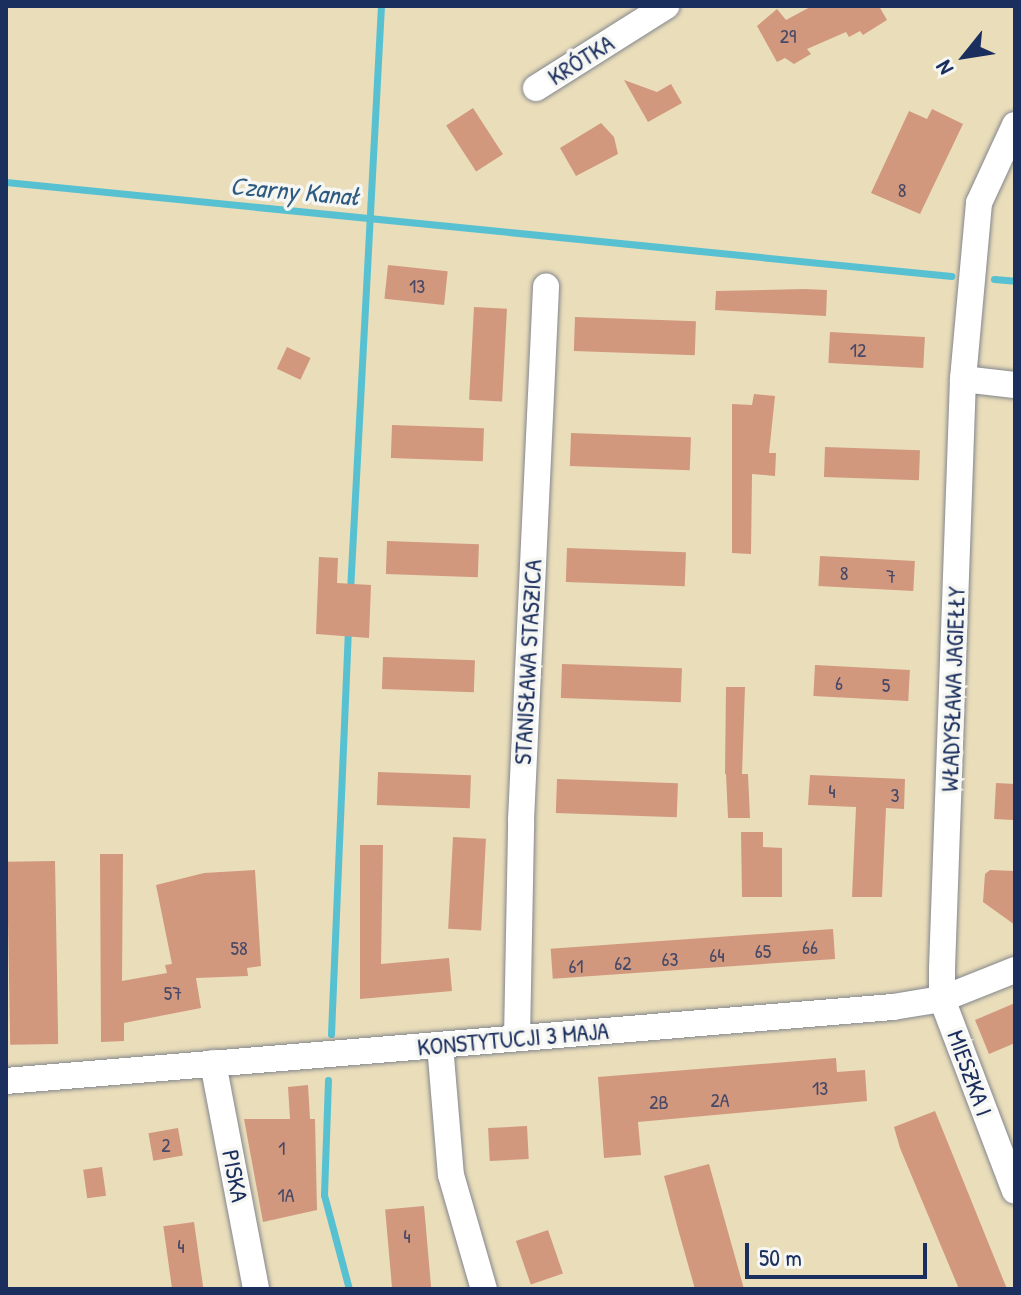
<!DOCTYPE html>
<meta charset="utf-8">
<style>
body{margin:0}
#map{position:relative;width:1021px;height:1295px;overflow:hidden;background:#eaddba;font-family:"Patrick Hand",sans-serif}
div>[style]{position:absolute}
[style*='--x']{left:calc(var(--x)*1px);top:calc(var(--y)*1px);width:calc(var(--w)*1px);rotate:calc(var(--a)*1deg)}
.stream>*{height:7px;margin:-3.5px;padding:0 3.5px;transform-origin:3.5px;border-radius:3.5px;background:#57c1d2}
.building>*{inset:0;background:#d1987e;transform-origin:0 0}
.roads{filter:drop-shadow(0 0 2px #82868c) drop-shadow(0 0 2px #82868c)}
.minor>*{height:26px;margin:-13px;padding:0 13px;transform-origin:13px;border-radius:13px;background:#fff}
span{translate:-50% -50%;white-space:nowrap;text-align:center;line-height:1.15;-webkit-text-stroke:7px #f6f6f2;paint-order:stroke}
.number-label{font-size:20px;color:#484966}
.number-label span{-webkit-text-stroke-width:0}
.street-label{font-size:24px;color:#1b2f5e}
.water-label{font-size:26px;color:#2d5b81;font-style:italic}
.frame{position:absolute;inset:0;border:8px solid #1b2f5e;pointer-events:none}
.north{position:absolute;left:925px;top:16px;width:80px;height:80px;-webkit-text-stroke:6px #f6f6f2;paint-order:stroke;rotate:240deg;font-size:22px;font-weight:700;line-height:32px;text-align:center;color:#1b2f5e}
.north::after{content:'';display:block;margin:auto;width:28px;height:36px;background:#1b2f5e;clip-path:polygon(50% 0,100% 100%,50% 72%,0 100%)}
.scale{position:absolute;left:745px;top:1243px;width:182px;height:36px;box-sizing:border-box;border:4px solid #1b2f5e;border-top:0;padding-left:10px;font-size:24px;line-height:28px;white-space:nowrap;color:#1b2f5e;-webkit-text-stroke:6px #f6f6f2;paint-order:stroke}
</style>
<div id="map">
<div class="stream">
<i style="--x:6;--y:182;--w:950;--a:5.68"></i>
<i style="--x:994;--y:279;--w:21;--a:5"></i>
<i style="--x:350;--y:591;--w:586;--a:-86.97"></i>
<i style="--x:331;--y:1034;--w:407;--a:-87.6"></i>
<i style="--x:328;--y:1080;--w:115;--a:92"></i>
<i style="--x:324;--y:1195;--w:97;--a:75.1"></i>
</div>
<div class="building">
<i style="clip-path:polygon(812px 6px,879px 6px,887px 20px,863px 35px,860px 31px,849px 37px,846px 32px,807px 49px,811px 54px,794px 64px,785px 58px,777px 62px,757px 26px,777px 9px,786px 20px)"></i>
<i style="clip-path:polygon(624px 80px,657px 92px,671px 84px,682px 103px,648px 122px)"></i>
<i style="left:473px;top:108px;width:55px;height:32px;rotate:57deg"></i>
<i style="clip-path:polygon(932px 109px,963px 124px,920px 214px,871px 193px,909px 111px,927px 119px)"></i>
<i style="clip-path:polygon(601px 123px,614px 137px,618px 154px,576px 176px,560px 148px)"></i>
<i style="left:388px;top:265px;width:60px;height:34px;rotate:6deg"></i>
<i style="clip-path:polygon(804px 289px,827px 290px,826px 316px,715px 310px,716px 291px)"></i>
<i style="left:474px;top:307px;width:33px;height:93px;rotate:3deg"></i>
<i style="left:575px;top:317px;width:121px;height:34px;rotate:2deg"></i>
<i style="left:830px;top:332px;width:95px;height:31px;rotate:3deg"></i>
<i style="left:287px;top:347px;width:26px;height:24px;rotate:25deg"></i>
<i style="clip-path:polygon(754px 394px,775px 396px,769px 453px,776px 453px,775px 476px,752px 474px,751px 554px,732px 553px,732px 404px,752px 405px)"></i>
<i style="left:392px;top:425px;width:92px;height:33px;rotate:2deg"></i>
<i style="left:571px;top:433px;width:120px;height:33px;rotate:2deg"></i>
<i style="left:825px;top:447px;width:95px;height:30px;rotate:2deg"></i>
<i style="left:387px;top:541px;width:92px;height:33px;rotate:2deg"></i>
<i style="left:567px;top:548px;width:119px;height:34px;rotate:2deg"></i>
<i style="left:820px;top:556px;width:95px;height:30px;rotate:3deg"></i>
<i style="clip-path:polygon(319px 557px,338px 558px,337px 583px,371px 585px,369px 638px,316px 634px)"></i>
<i style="left:383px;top:657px;width:92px;height:32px;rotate:2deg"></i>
<i style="left:562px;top:664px;width:120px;height:34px;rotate:2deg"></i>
<i style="left:815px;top:665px;width:95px;height:31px;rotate:3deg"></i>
<i style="clip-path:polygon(726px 687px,745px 687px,742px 774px,748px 774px,750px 818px,728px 818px,726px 774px,740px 774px,725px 774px)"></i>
<i style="left:378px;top:772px;width:93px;height:33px;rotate:2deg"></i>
<i style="clip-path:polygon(810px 775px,905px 779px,904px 809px,886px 808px,882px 897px,852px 897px,856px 807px,808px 805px)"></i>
<i style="left:557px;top:779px;width:121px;height:34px;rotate:2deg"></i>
<i style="left:996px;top:783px;width:19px;height:36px;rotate:3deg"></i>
<i style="clip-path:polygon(741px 832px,763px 832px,763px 847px,782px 848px,782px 897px,742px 897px)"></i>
<i style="left:453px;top:837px;width:33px;height:92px;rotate:3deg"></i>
<i style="clip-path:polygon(360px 845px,383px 845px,381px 964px,449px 958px,452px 991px,360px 999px)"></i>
<i style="clip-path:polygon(100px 854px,123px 854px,122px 981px,167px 973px,165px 965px,172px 964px,156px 885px,204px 873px,255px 870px,261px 966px,247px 968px,248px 976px,196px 978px,201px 1008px,124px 1023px,124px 1041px,101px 1042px)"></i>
<i style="left:55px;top:861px;width:183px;height:48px;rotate:89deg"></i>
<i style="clip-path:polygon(990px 870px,1015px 871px,1015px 925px,983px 902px,985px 874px)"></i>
<i style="left:833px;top:929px;width:30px;height:283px;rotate:86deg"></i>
<i style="clip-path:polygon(1015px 1003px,1015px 1043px,989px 1054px,975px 1020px)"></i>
<i style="clip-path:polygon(836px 1058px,837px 1072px,865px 1070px,867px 1101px,638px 1122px,641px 1155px,604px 1158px,598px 1077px)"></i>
<i style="clip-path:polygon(308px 1085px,310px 1119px,315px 1119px,317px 1210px,263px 1222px,244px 1119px,290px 1119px,288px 1087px)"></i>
<i style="clip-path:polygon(935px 1111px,1007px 1289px,959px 1289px,900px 1148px,894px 1127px)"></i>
<i style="left:527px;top:1126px;width:33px;height:39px;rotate:87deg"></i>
<i style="left:178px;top:1128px;width:28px;height:30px;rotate:80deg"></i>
<i style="clip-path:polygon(709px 1164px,744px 1289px,695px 1289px,678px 1229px,664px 1176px)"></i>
<i style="left:102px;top:1167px;width:29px;height:19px;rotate:82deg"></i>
<i style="left:424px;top:1206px;width:83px;height:39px;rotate:85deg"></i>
<i style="left:194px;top:1222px;width:68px;height:31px;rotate:82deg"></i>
<i style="left:548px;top:1230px;width:46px;height:34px;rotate:71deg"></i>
</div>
<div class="roads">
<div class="minor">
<i style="--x:536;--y:88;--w:154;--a:-32.2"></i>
<i style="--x:1015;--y:125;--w:86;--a:114.8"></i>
<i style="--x:979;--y:203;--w:177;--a:95.2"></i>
<i style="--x:963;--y:379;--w:590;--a:92.04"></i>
<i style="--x:942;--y:969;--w:30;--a:90"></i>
<i style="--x:942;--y:999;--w:205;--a:69.2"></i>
<i style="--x:963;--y:379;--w:52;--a:6.6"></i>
<i style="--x:517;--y:1038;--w:218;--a:-88.9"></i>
<i style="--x:521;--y:820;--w:534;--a:-87.31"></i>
<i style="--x:440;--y:1045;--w:130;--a:85.2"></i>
<i style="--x:451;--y:1175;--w:119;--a:73.9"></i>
<i style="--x:213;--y:1063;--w:230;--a:79.2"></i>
<i style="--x:6;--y:1081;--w:890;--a:-4.77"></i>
<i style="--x:893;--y:1007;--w:50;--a:-9.3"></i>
<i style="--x:942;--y:999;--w:79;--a:-21.7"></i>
</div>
</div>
<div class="number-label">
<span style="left:788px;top:35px">29</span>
<span style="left:902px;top:189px">8</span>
<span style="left:417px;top:285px">13</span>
<span style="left:858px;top:349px">12</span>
<span style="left:844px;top:572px">8</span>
<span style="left:891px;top:575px">7</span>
<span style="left:839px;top:682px">6</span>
<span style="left:886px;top:684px">5</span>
<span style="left:832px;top:790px">4</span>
<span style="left:895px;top:794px">3</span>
<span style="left:810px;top:946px">66</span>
<span style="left:239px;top:947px">58</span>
<span style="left:763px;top:950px">65</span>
<span style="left:717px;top:954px">64</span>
<span style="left:670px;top:958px">63</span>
<span style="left:623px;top:962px">62</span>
<span style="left:576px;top:965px">61</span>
<span style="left:173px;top:992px">57</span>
<span style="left:820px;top:1087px">13</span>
<span style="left:720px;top:1099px">2A</span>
<span style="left:659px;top:1101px">2B</span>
<span style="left:166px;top:1144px">2</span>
<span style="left:282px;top:1147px">1</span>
<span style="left:286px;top:1194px">1A</span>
<span style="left:407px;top:1235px">4</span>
<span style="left:181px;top:1245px">4</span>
</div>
<div class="street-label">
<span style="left:581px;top:60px;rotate:-32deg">KRÓTKA</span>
<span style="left:528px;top:662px;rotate:-87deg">STANISŁAWA STASZICA</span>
<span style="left:953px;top:689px;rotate:-88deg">WŁADYSŁAWA JAGIEŁŁY</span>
<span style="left:513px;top:1039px;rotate:-5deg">KONSTYTUCJI 3 MAJA</span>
<span style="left:970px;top:1073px;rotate:70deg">MIESZKA I</span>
<span style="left:235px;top:1176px;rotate:79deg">PISKA</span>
</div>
<div class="water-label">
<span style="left:295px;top:191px;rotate:5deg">Czarny Kanał</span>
</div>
<div class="frame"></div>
<div class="north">N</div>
<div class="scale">50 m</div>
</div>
